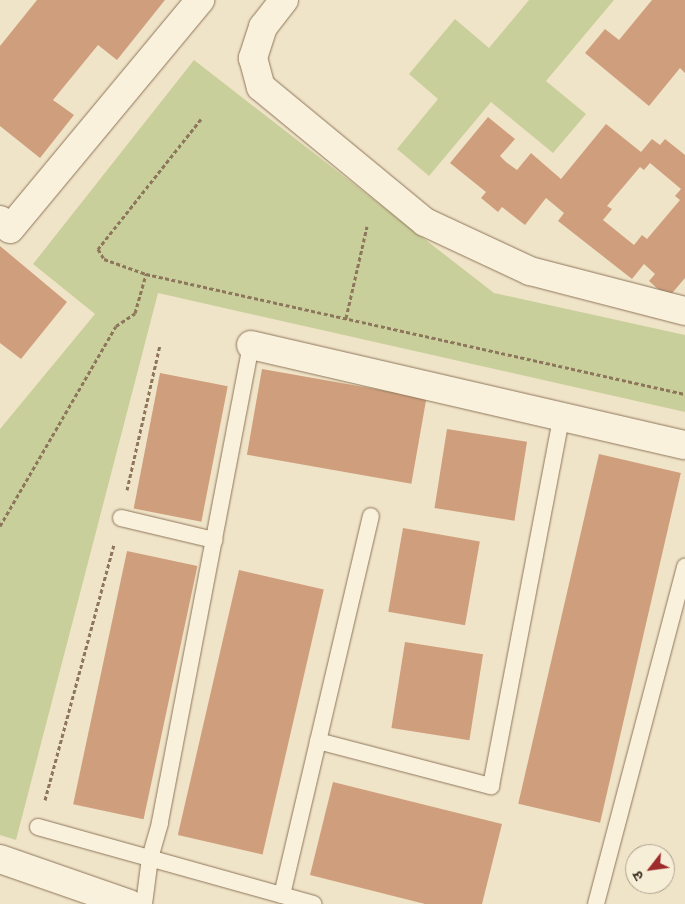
<!DOCTYPE html>
<meta charset="utf-8">
<style>
body{margin:0}
#map{position:relative;width:685px;height:904px;overflow:hidden;background:#f0e4c8;font-family:"Noto Serif","Noto Sans Devanagari",serif}
div>[style]{position:absolute}
[style*='--x']{left:calc(var(--x)*1px);top:calc(var(--y)*1px);width:calc(var(--w)*1px);rotate:calc(var(--a)*1deg)}
.green>*{inset:0;background:#c9cf9b}
.building>*{inset:0;background:#cf9f7d;transform-origin:0 0}
.path>*{height:3px;margin-top:-1.5px;transform-origin:0;background:repeating-linear-gradient(90deg,#8d765c 0 4px,transparent 0 6.5px)}
.roads{filter:drop-shadow(0 0 1px #8d765c) drop-shadow(0 0 1px #8d765c)}
.service>*{height:16px;margin:-8px;padding:0 8px;transform-origin:8px;border-radius:8px;background:#faf1dc}
.minor>*{height:28px;margin:-14px;padding:0 14px;transform-origin:14px;border-radius:14px;background:#faf1dc}
.tertiary>*{height:28px;margin:-14px;padding:0 14px;transform-origin:14px;border-radius:14px;background:#faf1dc}
span{translate:-50% -50%;white-space:nowrap;text-align:center;line-height:1.15;-webkit-text-stroke:4.5px #f7eed8;paint-order:stroke}
.north{position:absolute;left:625px;top:844px;width:50px;height:50px;box-sizing:border-box;background:#f7eed8;border:1px solid #ada18e;border-radius:50%;rotate:240deg;font-size:14px;font-weight:700;line-height:20px;text-align:center;color:#3d2e20}
.north::after{content:'';display:block;margin:auto;width:18px;height:22px;background:#9e2a2b;clip-path:polygon(50% 0,100% 100%,50% 72%,0 100%)}
</style>
<div id="map">
<div class="green">
<i style="clip-path:polygon(529px 0,614px 0,546px 81px,586px 114px,553px 153px,491px 102px,429px 176px,397px 149px,438px 99px,409px 74px,455px 19px,489px 48px)"></i>
<i style="clip-path:polygon(194px 60px,494px 293px,685px 335px,685px 412px,158px 293px,16px 840px,0 835px,0 429px,95px 314px,33px 264px)"></i>
</div>
<div class="building">
<i style="clip-path:polygon(37px 0,165px 0,117px 60px,98px 45px,53px 100px,74px 115px,40px 158px,0 126px,0 46px)"></i>
<i style="clip-path:polygon(652px 0,685px 0,685px 73px,680px 68px,649px 106px,585px 53px,605px 29px,619px 40px)"></i>
<i style="clip-path:polygon(evenodd,488px 117px,515px 139px,500px 156px,506px 162px,517px 170px,531px 153px,561px 179px,606px 124px,641px 152px,652px 139px,660px 145px,665px 139px,685px 155px,685px 278px,668px 298px,649px 281px,655px 274px,644px 264px,632px 279px,558px 221px,564px 213px,546px 198px,525px 225px,502px 207px,498px 212px,481px 198px,486px 192px,450px 163px,488px 117px,650px 163px,681px 189px,675px 196px,680px 200px,647px 239px,642px 235px,634px 245px,603px 220px,612px 209px,607px 206px,640px 167px,644px 170px,650px 163px)"></i>
<i style="clip-path:polygon(0 246px,67px 302px,21px 359px,0 343px)"></i>
<i style="left:262px;top:369px;width:167px;height:87px;rotate:10deg"></i>
<i style="left:160px;top:373px;width:69px;height:138px;rotate:11deg"></i>
<i style="left:447px;top:429px;width:81px;height:80px;rotate:9deg"></i>
<i style="left:599px;top:454px;width:84px;height:359px;rotate:13deg"></i>
<i style="left:403px;top:528px;width:78px;height:85px;rotate:10deg"></i>
<i style="left:127px;top:551px;width:72px;height:259px;rotate:12deg"></i>
<i style="left:239px;top:570px;width:87px;height:272px;rotate:13deg"></i>
<i style="left:405px;top:642px;width:79px;height:87px;rotate:9deg"></i>
<i style="clip-path:polygon(333px 782px,502px 824px,482px 904px,425px 904px,310px 875px)"></i>
</div>
<div class="path">
<i style="--x:201;--y:119;--w:166;--a:128.4"></i>
<i style="--x:98;--y:249;--w:12;--a:59"></i>
<i style="--x:104;--y:259;--w:45;--a:19.7"></i>
<i style="--x:146;--y:274;--w:552;--a:12.55"></i>
<i style="--x:346;--y:318;--w:94;--a:-77.1"></i>
<i style="--x:127;--y:490;--w:149;--a:-77.2"></i>
<i style="--x:0;--y:526;--w:231;--a:-59.9"></i>
<i style="--x:116;--y:326;--w:23;--a:-34"></i>
<i style="--x:135;--y:313;--w:41;--a:-74.2"></i>
<i style="--x:45;--y:800;--w:264;--a:-74.9"></i>
</div>
<div class="roads">
<div class="service">
<i style="--x:121;--y:518;--w:96;--a:13.3"></i>
<i style="--x:318;--y:741;--w:179;--a:14.6"></i>
<i style="--x:491;--y:786;--w:378;--a:-79.2"></i>
<i style="--x:38;--y:827;--w:286;--a:15.6"></i>
<i style="--x:282;--y:895;--w:389;--a:-76.8"></i>
<i style="--x:144;--y:904;--w:46;--a:-82.6"></i>
<i style="--x:150;--y:858;--w:37;--a:-74"></i>
<i style="--x:160;--y:822;--w:486;--a:-79.2"></i>
<i style="--x:596;--y:904;--w:349;--a:-75.2"></i>
</div>
<div class="minor">
<i style="--x:284;--y:0;--w:34;--a:128"></i>
<i style="--x:263;--y:27;--w:33;--a:108"></i>
<i style="--x:253;--y:58;--w:30;--a:75"></i>
<i style="--x:261;--y:87;--w:212;--a:39.5"></i>
<i style="--x:425;--y:222;--w:116;--a:25"></i>
<i style="--x:530;--y:271;--w:160;--a:14.5"></i>
<i style="--x:0;--y:220;--w:13;--a:42"></i>
<i style="--x:10;--y:229;--w:298;--a:-50.3"></i>
<i style="--x:251;--y:345;--w:445;--a:13"></i>
</div>
<div class="tertiary">
<i style="--x:0;--y:859;--w:137;--a:19.2"></i>
</div>
</div>
<div class="north">उ</div>
</div>
